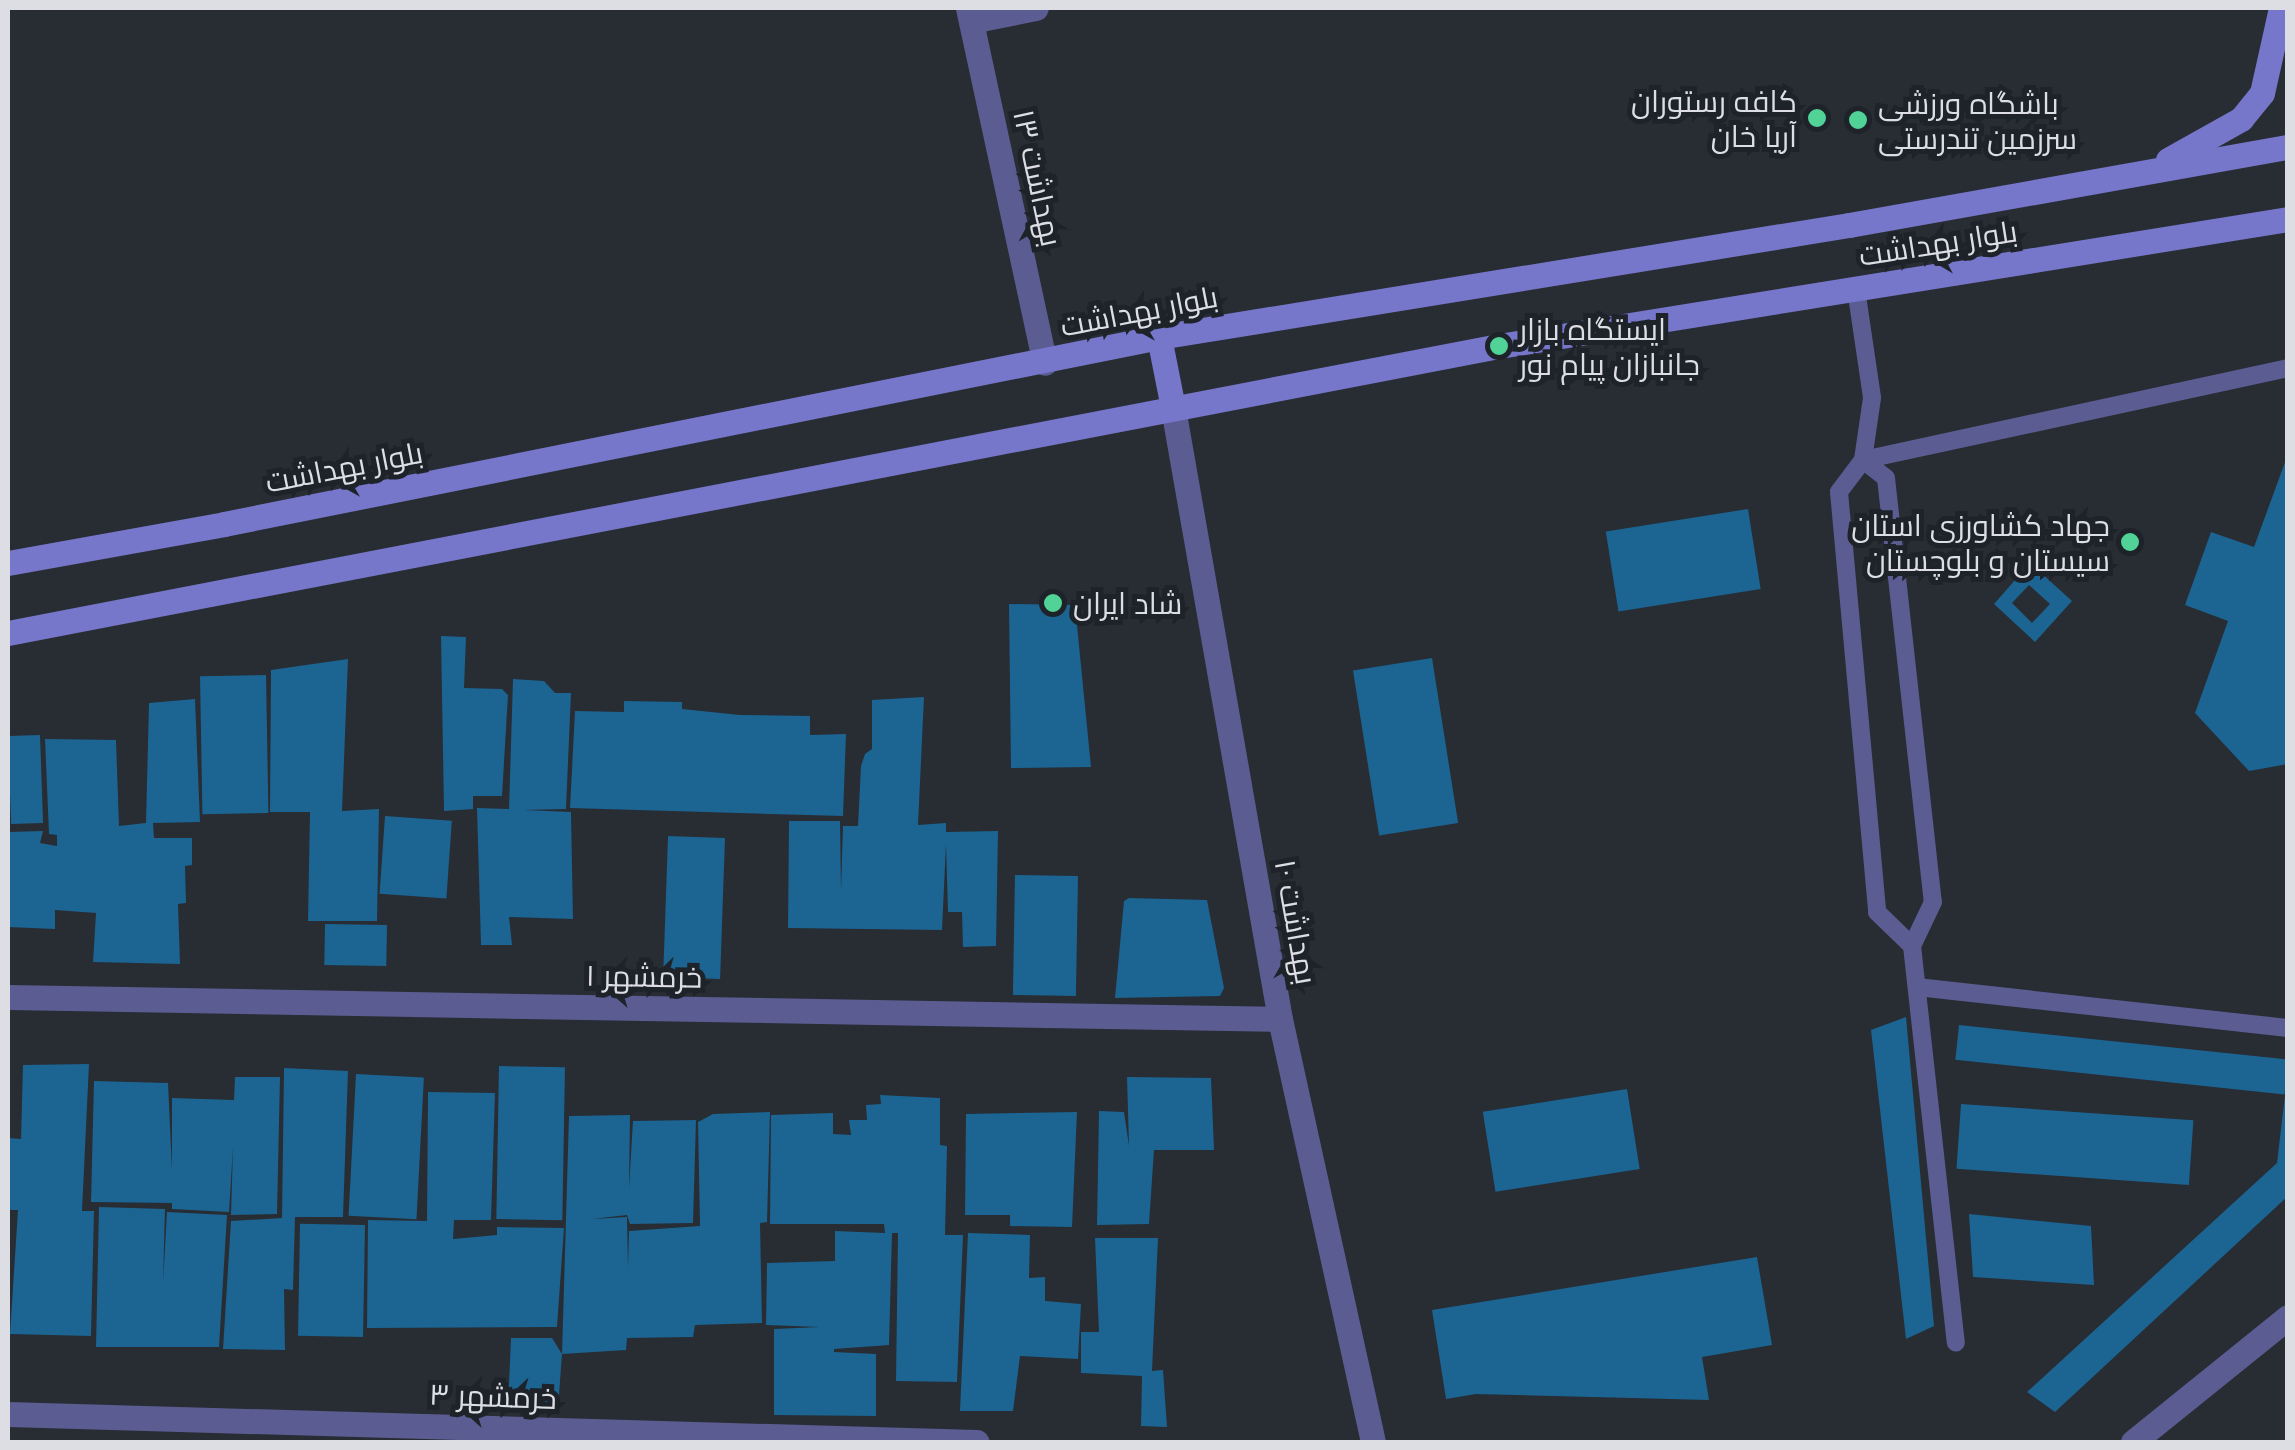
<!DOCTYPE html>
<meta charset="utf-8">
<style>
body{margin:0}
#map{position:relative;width:2295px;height:1450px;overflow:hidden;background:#282c33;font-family:"PT Sans",Cairo,sans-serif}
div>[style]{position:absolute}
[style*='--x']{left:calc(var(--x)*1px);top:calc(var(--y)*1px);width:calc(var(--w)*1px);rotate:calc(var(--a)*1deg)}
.building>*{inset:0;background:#1c6492;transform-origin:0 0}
.lane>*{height:18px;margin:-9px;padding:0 9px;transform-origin:9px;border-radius:9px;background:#5b5c91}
.street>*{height:25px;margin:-12.5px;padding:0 12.5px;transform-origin:12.5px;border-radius:12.5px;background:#5b5c91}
.secondary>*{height:25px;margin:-12.5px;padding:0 12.5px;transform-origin:12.5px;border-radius:12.5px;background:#7676ca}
.dots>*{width:28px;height:28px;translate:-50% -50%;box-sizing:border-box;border:5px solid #1e2229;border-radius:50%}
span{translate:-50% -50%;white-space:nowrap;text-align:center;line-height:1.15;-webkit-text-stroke:10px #1e2229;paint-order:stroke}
.poi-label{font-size:30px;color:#dcdee3}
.right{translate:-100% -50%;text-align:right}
.left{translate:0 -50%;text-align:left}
.street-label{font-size:30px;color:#dcdee3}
.frame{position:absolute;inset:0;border:10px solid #dcdee3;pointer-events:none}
</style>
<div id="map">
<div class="building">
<i style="clip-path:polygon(2288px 454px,2288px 764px,2249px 771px,2195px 713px,2228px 621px,2185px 605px,2211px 532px,2254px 547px)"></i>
<i style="left:1748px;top:509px;width:81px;height:144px;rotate:81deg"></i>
<i style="clip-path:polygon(evenodd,2030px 563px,2072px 601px,2035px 642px,1994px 604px,2030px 563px,2029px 585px,2050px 604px,2032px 623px,2012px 603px,2029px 585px)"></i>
<i style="clip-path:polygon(1009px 604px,1075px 605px,1091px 767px,1011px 768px)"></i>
<i style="clip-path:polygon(441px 636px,466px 637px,464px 688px,502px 689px,508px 695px,502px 796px,473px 796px,473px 809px,444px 811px)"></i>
<i style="left:1432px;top:658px;width:167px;height:80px;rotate:81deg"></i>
<i style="clip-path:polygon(348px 659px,342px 811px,379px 809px,377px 921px,308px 921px,310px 812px,270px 812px,271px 670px)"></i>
<i style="left:266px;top:675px;width:138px;height:66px;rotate:89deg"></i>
<i style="clip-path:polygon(513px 679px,544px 681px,555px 693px,571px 693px,566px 809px,524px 810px,571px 812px,573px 919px,509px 917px,512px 945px,481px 945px,477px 808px,509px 809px)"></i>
<i style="clip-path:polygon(924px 697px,918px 825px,946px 823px,946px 832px,998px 831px,996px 946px,963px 947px,962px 912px,948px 912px,946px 844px,942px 930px,788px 928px,789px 821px,840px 821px,841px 891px,843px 826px,858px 826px,861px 766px,865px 754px,872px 749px,872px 700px)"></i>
<i style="clip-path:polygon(195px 699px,200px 822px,153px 823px,154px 838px,192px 838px,192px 865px,185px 866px,186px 903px,178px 904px,180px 964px,93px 962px,96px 913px,55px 910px,55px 929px,8px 927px,8px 832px,43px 831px,40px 843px,57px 846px,57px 835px,49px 834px,45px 739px,116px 740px,119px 826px,146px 823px,149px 703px)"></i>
<i style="clip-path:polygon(624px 701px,682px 702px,682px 709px,740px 715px,810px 716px,810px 735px,846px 734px,843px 816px,570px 808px,575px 711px,624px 712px)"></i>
<i style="left:40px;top:735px;width:88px;height:32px;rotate:88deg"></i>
<i style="left:385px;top:816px;width:67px;height:78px;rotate:4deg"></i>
<i style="left:725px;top:838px;width:141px;height:57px;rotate:92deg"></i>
<i style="left:1078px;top:876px;width:120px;height:63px;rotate:91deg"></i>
<i style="clip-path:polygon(1129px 898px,1207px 900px,1224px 988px,1220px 996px,1115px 998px,1124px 901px)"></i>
<i style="left:325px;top:924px;width:62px;height:41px;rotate:1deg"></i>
<i style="clip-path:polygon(1906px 1017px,1934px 1326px,1906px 1339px,1871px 1030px)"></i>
<i style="left:1959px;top:1025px;width:331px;height:35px;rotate:6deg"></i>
<i style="clip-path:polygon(89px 1064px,82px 1211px,94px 1211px,91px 1336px,10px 1334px,18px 1210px,8px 1210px,8px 1138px,21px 1139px,23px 1065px)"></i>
<i style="left:499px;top:1066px;width:66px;height:153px;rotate:1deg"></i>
<i style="clip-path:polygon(284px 1068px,348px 1071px,343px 1217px,295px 1217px,293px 1290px,284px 1289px,285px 1350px,223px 1349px,231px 1221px,282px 1218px)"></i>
<i style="left:356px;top:1074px;width:68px;height:142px;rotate:3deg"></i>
<i style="clip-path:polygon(235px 1077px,280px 1077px,277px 1214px,231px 1215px,233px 1147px,229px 1212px,172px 1209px,172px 1203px,91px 1202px,94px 1081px,168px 1083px,172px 1170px,172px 1098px,234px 1100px)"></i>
<i style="clip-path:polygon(1127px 1077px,1211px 1078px,1214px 1150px,1154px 1150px,1149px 1224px,1097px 1225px,1099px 1111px,1124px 1112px,1129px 1146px)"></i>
<i style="left:1627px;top:1089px;width:81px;height:146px;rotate:81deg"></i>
<i style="clip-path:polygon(428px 1092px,495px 1093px,491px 1220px,454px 1220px,453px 1239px,497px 1235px,497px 1227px,564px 1228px,557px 1327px,367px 1328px,368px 1220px,427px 1221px)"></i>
<i style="clip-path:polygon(880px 1095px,940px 1098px,940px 1145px,947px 1146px,945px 1235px,963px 1235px,957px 1382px,896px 1381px,898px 1233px,892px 1233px,889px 1345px,834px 1349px,834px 1352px,876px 1354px,876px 1416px,774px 1415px,774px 1329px,820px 1327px,766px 1325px,767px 1263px,835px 1261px,835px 1231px,885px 1233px,884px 1224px,770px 1224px,771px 1115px,833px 1113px,833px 1134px,851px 1135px,849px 1120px,867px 1120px,866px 1105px,881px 1104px)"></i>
<i style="clip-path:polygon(2285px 1095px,2288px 1196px,2055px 1412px,2027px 1392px,2277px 1163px)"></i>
<i style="left:1961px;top:1104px;width:233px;height:65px;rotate:4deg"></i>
<i style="clip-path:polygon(770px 1112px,767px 1222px,760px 1223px,762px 1323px,695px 1325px,693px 1337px,627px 1338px,626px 1350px,562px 1354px,569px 1116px,630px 1115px,629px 1188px,633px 1121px,696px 1120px,693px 1223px,630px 1224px,627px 1215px,592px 1219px,627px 1217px,628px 1267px,629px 1231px,700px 1226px,698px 1122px,713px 1114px)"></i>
<i style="clip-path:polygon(1077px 1112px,1072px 1227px,1010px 1226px,1010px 1215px,965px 1215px,966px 1114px)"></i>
<i style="clip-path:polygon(99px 1207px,165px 1209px,163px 1283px,167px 1212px,227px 1215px,219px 1347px,96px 1347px)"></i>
<i style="clip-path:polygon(1969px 1214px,2091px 1226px,2094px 1285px,1973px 1277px)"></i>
<i style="left:365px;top:1225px;width:112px;height:65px;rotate:91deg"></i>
<i style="clip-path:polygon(968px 1233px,1030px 1235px,1029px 1278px,1045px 1277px,1045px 1301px,1081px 1304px,1078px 1359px,1020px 1356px,1013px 1411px,960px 1411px)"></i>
<i style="clip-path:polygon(1095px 1238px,1158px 1238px,1152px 1371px,1163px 1370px,1167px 1427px,1141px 1426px,1142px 1376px,1081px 1373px,1081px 1332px,1099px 1332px)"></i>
<i style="clip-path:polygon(1757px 1257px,1772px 1345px,1702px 1357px,1709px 1400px,1476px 1394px,1446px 1399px,1432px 1310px)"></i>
<i style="clip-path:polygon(511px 1338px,552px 1338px,562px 1354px,558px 1408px,508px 1408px)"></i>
</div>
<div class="lane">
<i style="--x:1856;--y:289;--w:110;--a:81.6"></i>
<i style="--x:1872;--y:398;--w:63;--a:98.3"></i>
<i style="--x:1863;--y:460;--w:40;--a:127"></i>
<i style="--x:1839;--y:492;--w:422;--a:84.8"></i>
<i style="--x:1877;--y:912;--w:49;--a:44.2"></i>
<i style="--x:1912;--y:946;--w:399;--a:83.7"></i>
<i style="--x:1863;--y:460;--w:29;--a:38"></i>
<i style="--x:1886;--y:478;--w:427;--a:83.7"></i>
<i style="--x:1933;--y:902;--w:49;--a:115.5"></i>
<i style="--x:1863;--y:460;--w:435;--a:-12.2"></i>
<i style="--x:1917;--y:987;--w:373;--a:6.3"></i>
</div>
<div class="street">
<i style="--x:968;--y:8;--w:363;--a:77.8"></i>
<i style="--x:971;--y:21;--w:66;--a:-11.3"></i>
<i style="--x:1173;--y:408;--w:620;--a:80.07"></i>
<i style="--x:1280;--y:1019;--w:433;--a:77.6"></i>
<i style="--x:8;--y:997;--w:1272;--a:0.99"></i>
<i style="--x:8;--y:1414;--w:969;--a:1.66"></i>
<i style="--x:2133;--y:1442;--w:199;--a:-38.9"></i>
</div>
<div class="secondary">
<i style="--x:2168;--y:160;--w:84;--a:-29.3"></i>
<i style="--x:2241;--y:119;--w:33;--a:-51"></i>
<i style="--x:2262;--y:93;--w:87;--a:-77.4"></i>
<i style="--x:1159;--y:337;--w:72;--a:78.8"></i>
<i style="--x:8;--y:563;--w:219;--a:-10.2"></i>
<i style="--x:224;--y:524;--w:954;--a:-11.31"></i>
<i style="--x:1159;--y:337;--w:699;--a:-9.22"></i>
<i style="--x:1849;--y:225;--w:446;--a:-10.1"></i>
<i style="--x:8;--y:633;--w:1518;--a:-10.9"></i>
<i style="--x:1499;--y:346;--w:799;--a:-9.14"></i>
</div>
<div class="dots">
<i style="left:1817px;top:118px;background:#51d398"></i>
<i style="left:1858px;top:120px;background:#51d398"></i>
<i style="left:1499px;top:346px;background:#51d398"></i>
<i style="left:2130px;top:542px;background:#51d398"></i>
<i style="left:1053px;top:603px;background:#51d398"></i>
</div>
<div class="poi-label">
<span class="right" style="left:1797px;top:118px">کافه رستوران<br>آریا خان</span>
<span class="left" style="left:1878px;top:120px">باشگاه ورزشی<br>سرزمین تندرستی</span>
<span class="left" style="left:1519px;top:346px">ایستگاه بازار<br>جانبازان پیام نور</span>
<span class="right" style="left:2110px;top:542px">جهاد کشاورزی استان<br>سیستان و بلوچستان</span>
<span class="left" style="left:1073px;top:603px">شاد ایران</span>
</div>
<div class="street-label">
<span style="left:1038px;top:178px;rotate:78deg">بهداشت ۱۳</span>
<span style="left:1938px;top:243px;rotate:-9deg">بلوار بهداشت</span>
<span style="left:1139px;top:311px;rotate:-11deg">بلوار بهداشت</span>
<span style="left:344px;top:467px;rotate:-11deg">بلوار بهداشت</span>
<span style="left:1296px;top:922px;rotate:80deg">بهداشت ۱۰</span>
<span style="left:644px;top:976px;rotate:1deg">خرمشهر ۱</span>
<span style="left:493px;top:1396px;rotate:2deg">خرمشهر ۳</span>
</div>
<div class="frame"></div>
</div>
